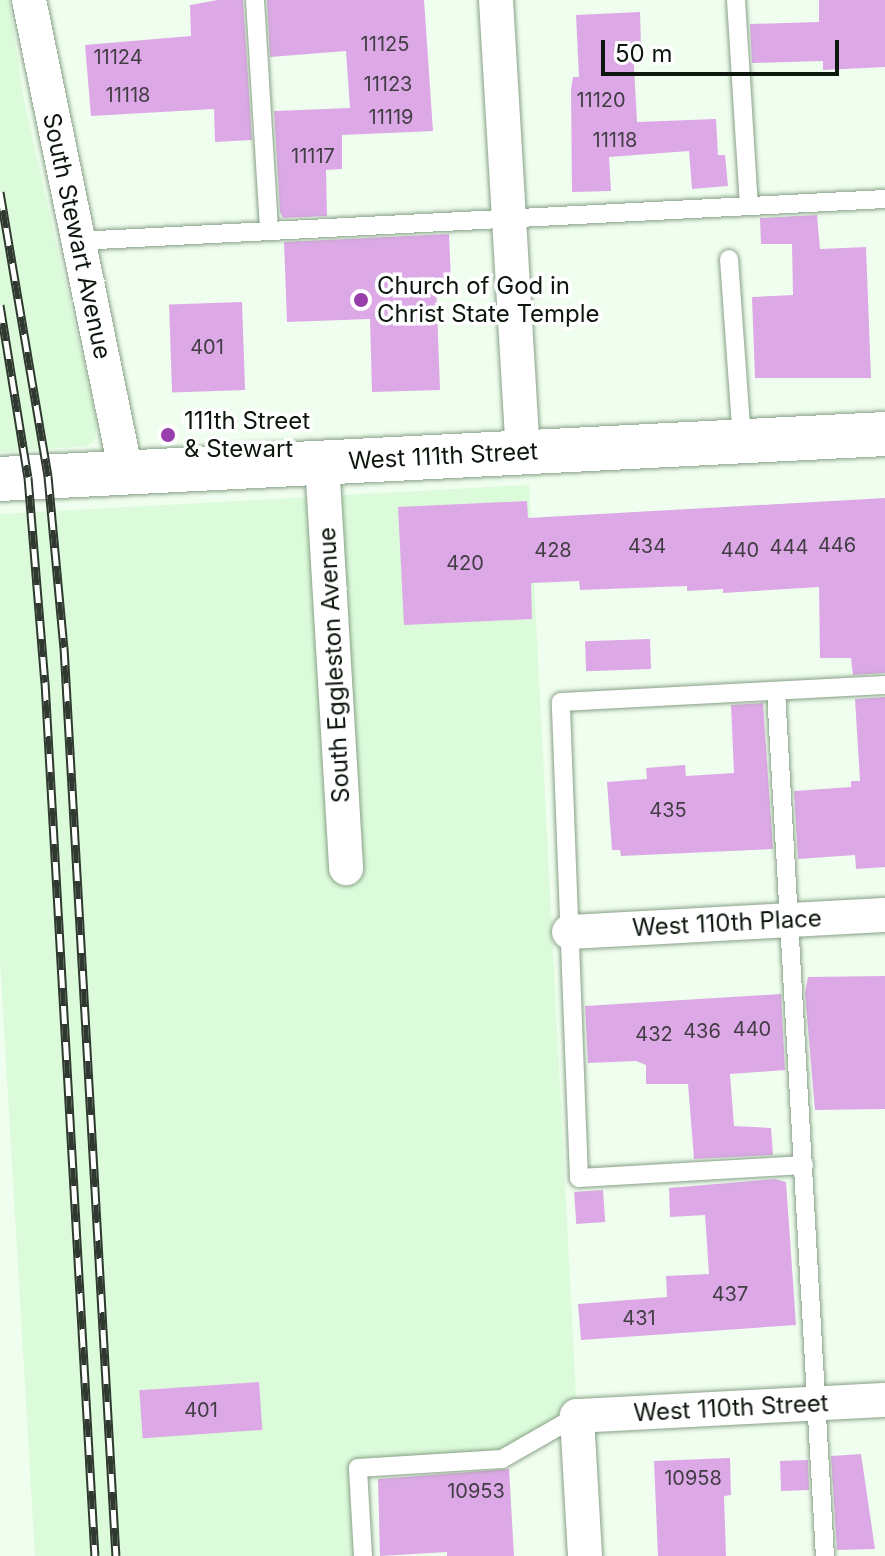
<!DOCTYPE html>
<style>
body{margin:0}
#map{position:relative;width:885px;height:1556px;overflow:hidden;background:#effeee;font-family:Inter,sans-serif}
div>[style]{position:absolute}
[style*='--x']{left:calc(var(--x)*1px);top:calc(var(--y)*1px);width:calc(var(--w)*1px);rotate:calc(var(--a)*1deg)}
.built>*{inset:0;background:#dbfbda}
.building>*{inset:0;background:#dca9e6;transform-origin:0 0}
.roads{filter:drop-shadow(0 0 2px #88a087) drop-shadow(0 0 2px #88a087)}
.lane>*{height:18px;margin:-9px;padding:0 9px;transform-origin:9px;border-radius:9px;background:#fff}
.street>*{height:34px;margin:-17px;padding:0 17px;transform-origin:17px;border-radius:17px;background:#fff}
.secondary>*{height:44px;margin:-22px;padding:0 22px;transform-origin:22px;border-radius:22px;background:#fff}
.rail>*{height:9px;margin-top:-4.5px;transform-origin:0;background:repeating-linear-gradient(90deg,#fff 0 18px,#2f392f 0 36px);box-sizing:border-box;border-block:2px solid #2f392f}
.dots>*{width:22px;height:22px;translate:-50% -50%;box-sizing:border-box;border:4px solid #fff;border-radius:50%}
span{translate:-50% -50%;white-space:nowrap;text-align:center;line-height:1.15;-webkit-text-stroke:7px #fff;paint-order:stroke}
.number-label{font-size:20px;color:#423c44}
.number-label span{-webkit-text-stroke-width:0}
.street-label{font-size:24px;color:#0e170e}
.poi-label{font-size:24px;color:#0e170e}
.left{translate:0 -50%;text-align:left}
.scale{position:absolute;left:601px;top:40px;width:238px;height:36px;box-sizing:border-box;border:4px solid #0e170e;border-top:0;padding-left:10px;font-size:24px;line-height:28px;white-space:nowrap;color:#0e170e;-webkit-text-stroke:6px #fff;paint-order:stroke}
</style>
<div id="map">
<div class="built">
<i style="clip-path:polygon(0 0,9px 0,24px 101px,97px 422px,95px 440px,87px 446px,0 452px)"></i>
<i style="clip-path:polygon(529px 485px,577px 1416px,502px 1459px,358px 1468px,363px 1556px,35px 1556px,0 960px,0 514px)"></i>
</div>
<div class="building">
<i style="clip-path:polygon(218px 0,243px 0,252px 140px,215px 142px,214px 109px,91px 116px,85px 45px,191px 36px,190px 5px)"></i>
<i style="clip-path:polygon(267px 0,424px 0,433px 131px,342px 135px,342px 169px,326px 170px,327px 216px,283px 218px,280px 212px,274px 111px,350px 108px,346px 51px,270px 57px)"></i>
<i style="clip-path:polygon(819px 0,885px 0,885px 67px,823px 70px,823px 61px,752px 63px,750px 24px,819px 22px)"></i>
<i style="clip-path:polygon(640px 12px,641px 48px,633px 48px,637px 122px,716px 119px,718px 155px,725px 155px,728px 186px,692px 189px,689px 151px,609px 157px,611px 191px,572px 192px,571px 89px,573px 77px,579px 77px,576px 15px)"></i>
<i style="clip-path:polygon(817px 215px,820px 249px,866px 247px,871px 378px,755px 378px,752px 297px,793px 295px,792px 244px,761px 244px,760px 218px)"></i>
<i style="clip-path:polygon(449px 234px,451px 281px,436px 281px,440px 390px,372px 392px,370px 319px,287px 322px,284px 242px)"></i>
<i style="left:242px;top:302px;width:88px;height:73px;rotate:88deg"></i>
<i style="clip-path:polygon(885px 498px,885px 673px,853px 675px,851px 658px,820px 658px,819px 587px,723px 593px,723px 589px,687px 591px,687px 586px,580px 590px,579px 581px,531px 583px,532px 619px,404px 625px,398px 507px,527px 501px,528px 518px)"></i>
<i style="left:650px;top:639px;width:30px;height:65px;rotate:88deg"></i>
<i style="clip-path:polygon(885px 697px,885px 867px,856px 869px,855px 855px,798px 859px,794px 791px,851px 787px,851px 781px,860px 781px,855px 699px)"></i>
<i style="clip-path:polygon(763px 703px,773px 849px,621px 856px,620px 850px,612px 850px,607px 782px,647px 779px,646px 768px,685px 765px,686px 776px,734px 773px,731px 705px)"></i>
<i style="clip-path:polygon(885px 976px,885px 1109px,815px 1110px,805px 993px,808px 977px)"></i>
<i style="clip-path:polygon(781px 994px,785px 1070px,730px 1074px,734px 1126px,771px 1128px,773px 1155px,694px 1159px,688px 1084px,646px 1084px,646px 1065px,636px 1061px,588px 1063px,585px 1006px)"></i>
<i style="clip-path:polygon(775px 1179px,786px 1182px,796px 1325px,581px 1340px,578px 1304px,667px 1297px,666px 1276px,709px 1274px,705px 1215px,670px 1217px,669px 1188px)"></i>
<i style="left:603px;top:1190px;width:32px;height:29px;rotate:86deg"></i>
<i style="left:259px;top:1382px;width:48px;height:120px;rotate:86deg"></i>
<i style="clip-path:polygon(861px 1454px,875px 1549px,837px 1550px,831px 1456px)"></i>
<i style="clip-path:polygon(730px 1458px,731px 1495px,724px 1496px,726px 1556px,658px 1556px,654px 1461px)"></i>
<i style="left:808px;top:1460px;width:30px;height:28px;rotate:88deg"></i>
<i style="clip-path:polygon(509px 1469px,514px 1556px,447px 1556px,447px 1552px,380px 1556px,378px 1479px)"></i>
</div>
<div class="roads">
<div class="lane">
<i style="--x:255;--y:0;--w:231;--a:86.5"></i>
<i style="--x:736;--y:0;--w:206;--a:86.4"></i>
<i style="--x:78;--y:241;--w:808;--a:-2.98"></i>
<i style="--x:729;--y:259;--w:182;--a:85.9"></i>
<i style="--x:776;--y:691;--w:866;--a:86.76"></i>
<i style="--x:804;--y:1165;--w:225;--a:176.7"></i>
<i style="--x:579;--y:1178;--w:476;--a:-92.2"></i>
<i style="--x:561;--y:702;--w:324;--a:-3"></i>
<i style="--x:363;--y:1556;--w:88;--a:-93.3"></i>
<i style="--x:358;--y:1468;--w:144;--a:-3.6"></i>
<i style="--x:502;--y:1459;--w:86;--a:-29.8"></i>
</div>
<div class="street">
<i style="--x:29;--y:0;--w:482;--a:78.4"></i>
<i style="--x:496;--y:0;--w:453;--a:86.6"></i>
<i style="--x:322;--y:462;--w:407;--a:86.6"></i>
<i style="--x:569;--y:932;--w:316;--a:-3.1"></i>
<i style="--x:585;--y:1556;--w:140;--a:-93.3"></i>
<i style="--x:577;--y:1416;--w:308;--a:-3"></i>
</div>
<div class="secondary">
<i style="--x:0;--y:479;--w:886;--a:-2.91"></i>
</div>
</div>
<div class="rail">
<i style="--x:0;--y:192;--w:288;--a:80.4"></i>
<i style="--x:48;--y:476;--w:172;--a:84.7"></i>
<i style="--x:64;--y:647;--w:910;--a:86.73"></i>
<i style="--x:0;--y:305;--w:174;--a:80.8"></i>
<i style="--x:28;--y:477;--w:206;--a:85.3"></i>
<i style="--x:45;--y:682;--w:875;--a:86.73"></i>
</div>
<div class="dots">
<i style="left:361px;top:300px;background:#983fab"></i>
<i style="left:168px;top:435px;background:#983fab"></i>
</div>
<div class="number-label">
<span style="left:385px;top:44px">11125</span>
<span style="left:118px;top:57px">11124</span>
<span style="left:388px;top:84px">11123</span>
<span style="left:128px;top:95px">11118</span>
<span style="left:601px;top:100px">11120</span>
<span style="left:391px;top:117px">11119</span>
<span style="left:615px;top:140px">11118</span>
<span style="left:313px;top:156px">11117</span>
<span style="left:207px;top:347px">401</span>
<span style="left:837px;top:545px">446</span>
<span style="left:647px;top:546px">434</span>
<span style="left:789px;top:547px">444</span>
<span style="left:553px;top:550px">428</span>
<span style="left:740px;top:550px">440</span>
<span style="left:465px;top:563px">420</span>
<span style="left:668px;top:810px">435</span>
<span style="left:752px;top:1029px">440</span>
<span style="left:702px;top:1031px">436</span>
<span style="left:654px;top:1034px">432</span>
<span style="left:730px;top:1294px">437</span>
<span style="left:639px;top:1318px">431</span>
<span style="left:201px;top:1410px">401</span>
<span style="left:693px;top:1478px">10958</span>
<span style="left:476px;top:1491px">10953</span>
</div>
<div class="street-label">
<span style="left:77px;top:236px;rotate:78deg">South Stewart Avenue</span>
<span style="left:443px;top:456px;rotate:-3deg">West 111th Street</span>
<span style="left:334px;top:665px;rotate:-93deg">South Eggleston Avenue</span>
<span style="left:727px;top:923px;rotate:-3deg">West 110th Place</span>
<span style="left:731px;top:1408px;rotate:-3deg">West 110th Street</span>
</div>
<div class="poi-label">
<span class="left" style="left:377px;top:300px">Church of God in<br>Christ State Temple</span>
<span class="left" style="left:184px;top:435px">111th Street<br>&amp; Stewart</span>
</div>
<div class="scale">50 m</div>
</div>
